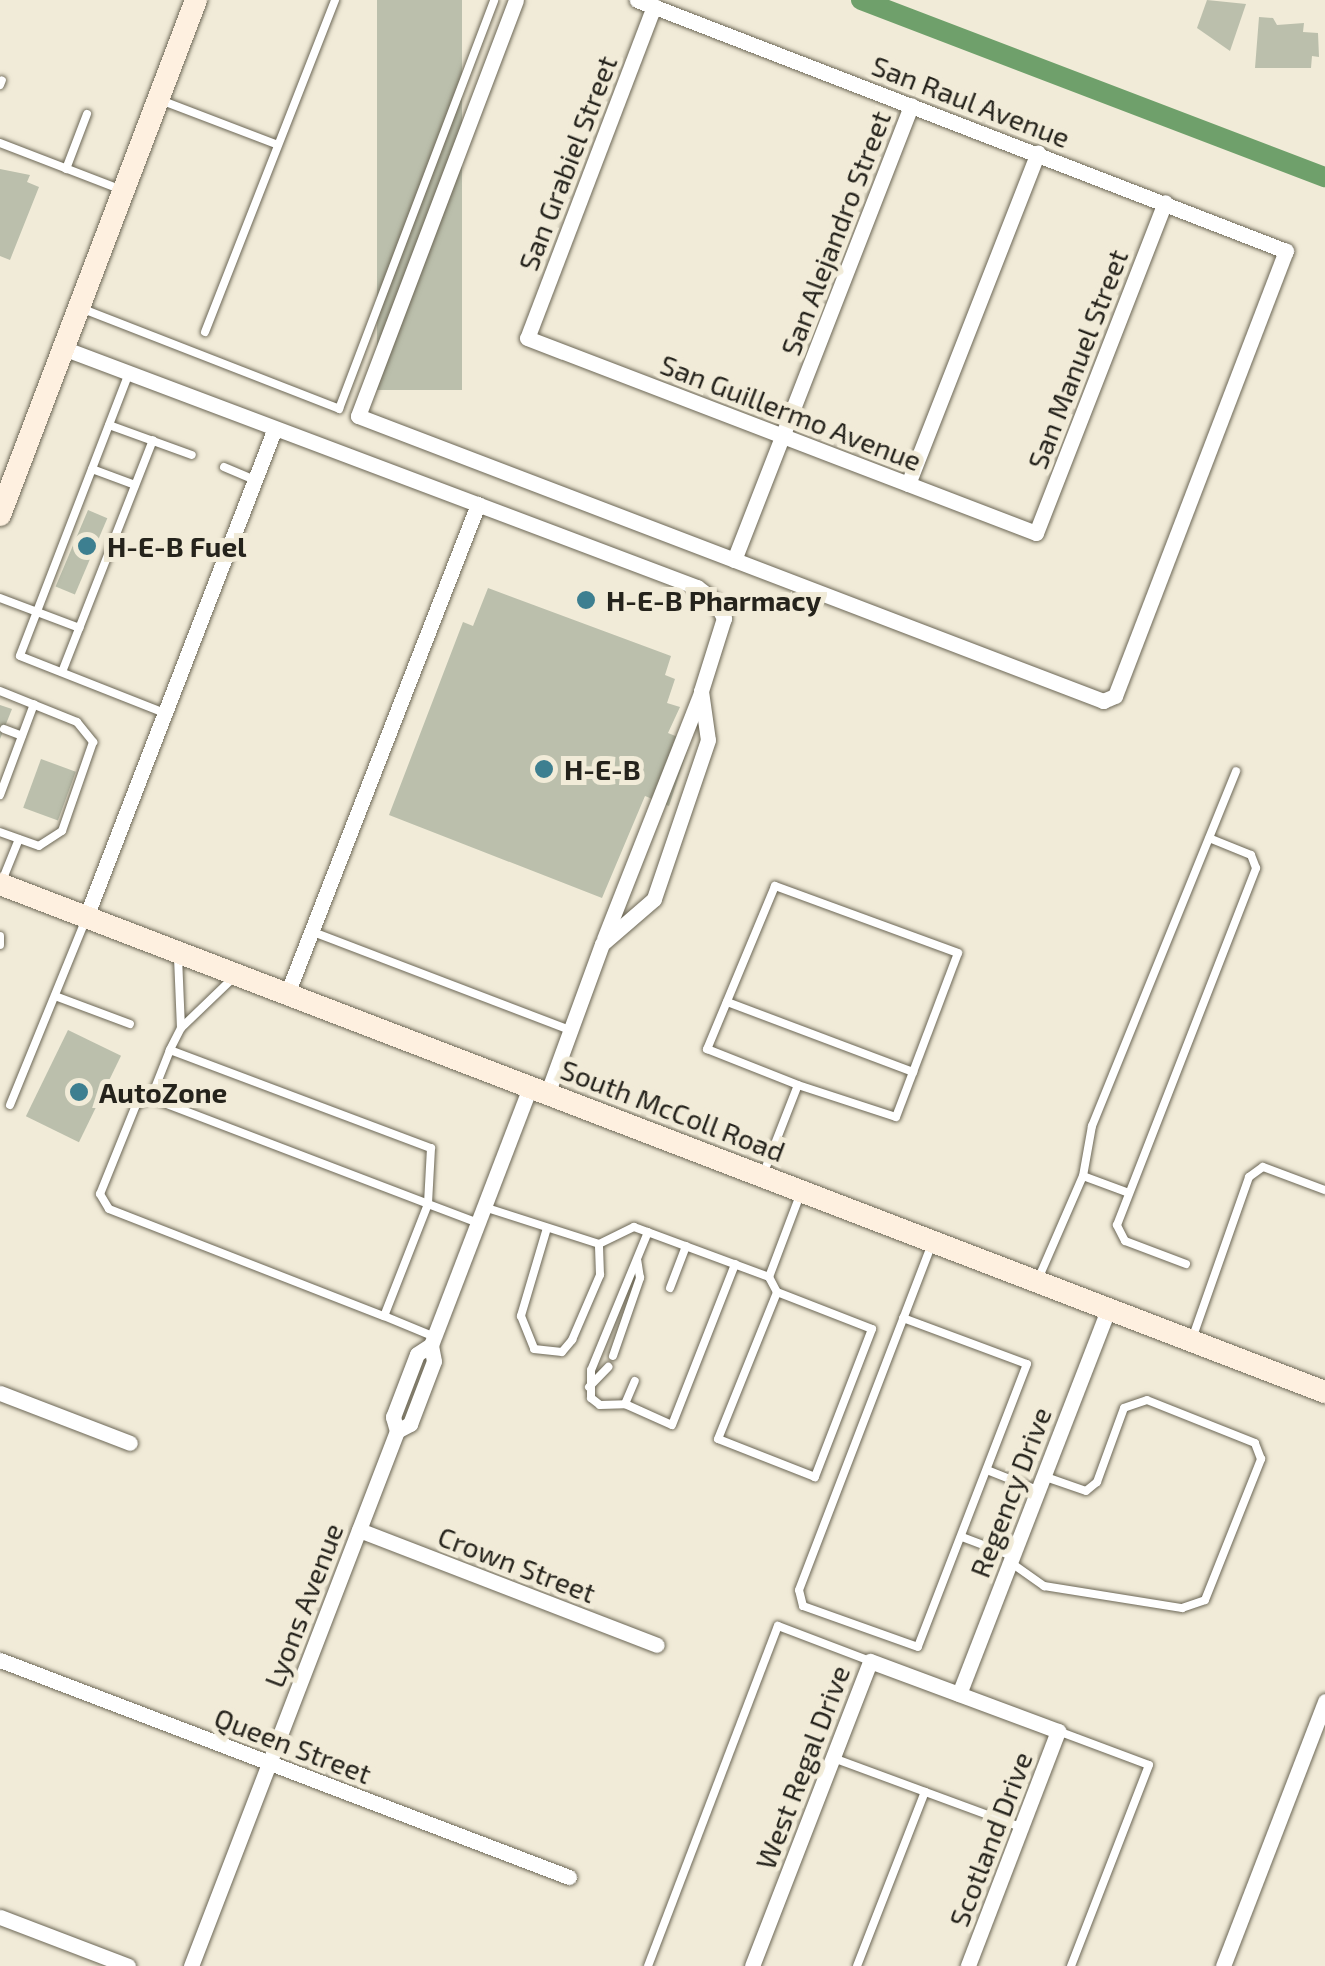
<!DOCTYPE html>
<style>
body{margin:0}
#map{position:relative;width:1325px;height:1966px;overflow:hidden;background:#f1ebd8;font-family:"Exo 2",sans-serif}
div>[style]{position:absolute}
[style*='--x']{left:calc(var(--x)*1px);top:calc(var(--y)*1px);width:calc(var(--w)*1px);rotate:calc(var(--a)*1deg)}
.canal>*{height:20px;margin:-10px;padding:0 10px;transform-origin:10px;border-radius:10px;background:#6fa06b}
.building>*{inset:0;background:#bbbfac;transform-origin:0 0}
.roads{filter:drop-shadow(0 0 2px #6c6756) drop-shadow(0 0 2px #6c6756)}
.lane>*{height:8px;margin:-4px;padding:0 4px;transform-origin:4px;border-radius:4px;background:#fff}
.street>*{height:15px;margin:-7.5px;padding:0 7.5px;transform-origin:7.5px;border-radius:7.5px;background:#fff}
.secondary>*{height:22px;margin:-11px;padding:0 11px;transform-origin:11px;border-radius:11px;background:#fef0e0}
.dots>*{width:28px;height:28px;translate:-50% -50%;box-sizing:border-box;border:5px solid #f1ebd8;border-radius:50%}
span{translate:-50% -50%;white-space:nowrap;text-align:center;line-height:1.15;-webkit-text-stroke:10px #f1ebd8;paint-order:stroke}
.street-label{font-size:28px;color:#25231c}
.poi-label{font-size:28px;color:#25231c;font-weight:700}
.left{translate:0 -50%;text-align:left}
</style>
<div id="map">
<div class="canal">
<i style="--x:861;--y:0;--w:497;--a:20.9"></i>
</div>
<div class="building">
<i style="left:377px;top:0;width:85px;height:390px"></i>
<i style="clip-path:polygon(1207px 0,1246px 4px,1230px 51px,1197px 28px)"></i>
<i style="clip-path:polygon(1259px 17px,1273px 18px,1277px 25px,1304px 23px,1303px 32px,1318px 33px,1319px 57px,1312px 56px,1311px 68px,1255px 68px)"></i>
<i style="clip-path:polygon(0 169px,30px 175px,27px 182px,39px 187px,10px 260px,0 256px)"></i>
<i style="left:88px;top:510px;width:21px;height:83px;rotate:23deg"></i>
<i style="clip-path:polygon(488px 588px,671px 656px,665px 675px,675px 679px,667px 703px,680px 707px,668px 733px,690px 742px,669px 806px,645px 796px,602px 898px,389px 815px,463px 622px,473px 626px)"></i>
<i style="clip-path:polygon(0 705px,12px 709px,0 739px)"></i>
<i style="left:41px;top:759px;width:37px;height:52px;rotate:20deg"></i>
<i style="left:68px;top:1030px;width:59px;height:96px;rotate:26deg"></i>
</div>
<div class="roads">
<div class="lane">
<i style="--x:0;--y:85;--w:5;--a:-68"></i>
<i style="--x:163;--y:101;--w:123;--a:20.9"></i>
<i style="--x:0;--y:143;--w:128;--a:21.1"></i>
<i style="--x:66;--y:169;--w:59;--a:-69.1"></i>
<i style="--x:83;--y:309;--w:275;--a:21.3"></i>
<i style="--x:339;--y:409;--w:437;--a:-69.2"></i>
<i style="--x:205;--y:332;--w:357;--a:-68.6"></i>
<i style="--x:129;--y:373;--w:303;--a:111.1"></i>
<i style="--x:20;--y:656;--w:156;--a:21.5"></i>
<i style="--x:109;--y:425;--w:88;--a:19.9"></i>
<i style="--x:224;--y:467;--w:34;--a:23"></i>
<i style="--x:92;--y:469;--w:46;--a:20.4"></i>
<i style="--x:0;--y:598;--w:85;--a:20.6"></i>
<i style="--x:62;--y:672;--w:249;--a:-68.6"></i>
<i style="--x:0;--y:691;--w:83;--a:21.9"></i>
<i style="--x:77;--y:722;--w:26;--a:51"></i>
<i style="--x:93;--y:742;--w:94;--a:109.2"></i>
<i style="--x:62;--y:831;--w:27;--a:147"></i>
<i style="--x:39;--y:846;--w:41;--a:-160.3"></i>
<i style="--x:4;--y:729;--w:19;--a:21"></i>
<i style="--x:0;--y:795;--w:97;--a:-69.5"></i>
<i style="--x:2;--y:881;--w:45;--a:-68"></i>
<i style="--x:313;--y:932;--w:275;--a:20.9"></i>
<i style="--x:0;--y:936;--w:9;--a:90"></i>
<i style="--x:178;--y:957;--w:71;--a:87.6"></i>
<i style="--x:233;--y:978;--w:72;--a:136.1"></i>
<i style="--x:181;--y:1028;--w:25;--a:117"></i>
<i style="--x:170;--y:1050;--w:279;--a:20.6"></i>
<i style="--x:431;--y:1148;--w:56;--a:93.1"></i>
<i style="--x:428;--y:1204;--w:53;--a:20.8"></i>
<i style="--x:55;--y:996;--w:80;--a:20.5"></i>
<i style="--x:727;--y:1002;--w:199;--a:20.6"></i>
<i style="--x:170;--y:1050;--w:52;--a:111.6"></i>
<i style="--x:151;--y:1098;--w:17;--a:155"></i>
<i style="--x:136;--y:1105;--w:96;--a:112"></i>
<i style="--x:100;--y:1194;--w:17;--a:59"></i>
<i style="--x:109;--y:1209;--w:295;--a:21.3"></i>
<i style="--x:151;--y:1098;--w:297;--a:20.9"></i>
<i style="--x:428;--y:1204;--w:120;--a:111.4"></i>
<i style="--x:384;--y:1316;--w:55;--a:22.4"></i>
<i style="--x:10;--y:1105;--w:199;--a:-67.8"></i>
<i style="--x:764;--y:1172;--w:93;--a:-68.7"></i>
<i style="--x:798;--y:1085;--w:103;--a:18.1"></i>
<i style="--x:896;--y:1117;--w:175;--a:-69.3"></i>
<i style="--x:958;--y:953;--w:195;--a:-159.9"></i>
<i style="--x:775;--y:886;--w:177;--a:112.6"></i>
<i style="--x:707;--y:1049;--w:98;--a:21.6"></i>
<i style="--x:1083;--y:1176;--w:49;--a:20.3"></i>
<i style="--x:484;--y:1207;--w:121;--a:17.8"></i>
<i style="--x:547;--y:1228;--w:92;--a:106.5"></i>
<i style="--x:521;--y:1316;--w:35;--a:68"></i>
<i style="--x:534;--y:1349;--w:28;--a:6"></i>
<i style="--x:562;--y:1352;--w:16;--a:-50"></i>
<i style="--x:572;--y:1340;--w:71;--a:-66.7"></i>
<i style="--x:600;--y:1275;--w:31;--a:-92"></i>
<i style="--x:648;--y:1232;--w:149;--a:112.4"></i>
<i style="--x:591;--y:1370;--w:28;--a:90"></i>
<i style="--x:591;--y:1398;--w:11;--a:38"></i>
<i style="--x:600;--y:1405;--w:25;--a:-2"></i>
<i style="--x:625;--y:1404;--w:51;--a:24.1"></i>
<i style="--x:672;--y:1425;--w:173;--a:-68.6"></i>
<i style="--x:599;--y:1244;--w:39;--a:-26"></i>
<i style="--x:634;--y:1227;--w:144;--a:20.3"></i>
<i style="--x:769;--y:1277;--w:88;--a:-69.3"></i>
<i style="--x:1186;--y:1264;--w:65;--a:-159.3"></i>
<i style="--x:1125;--y:1241;--w:18;--a:-117"></i>
<i style="--x:1117;--y:1225;--w:383;--a:-68.7"></i>
<i style="--x:1256;--y:868;--w:14;--a:-111"></i>
<i style="--x:1251;--y:855;--w:45;--a:-158"></i>
<i style="--x:769;--y:1277;--w:17;--a:62"></i>
<i style="--x:777;--y:1292;--w:102;--a:21.3"></i>
<i style="--x:872;--y:1329;--w:159;--a:111.1"></i>
<i style="--x:815;--y:1477;--w:104;--a:-158.6"></i>
<i style="--x:718;--y:1439;--w:158;--a:-68.1"></i>
<i style="--x:1039;--y:1277;--w:110;--a:-66.5"></i>
<i style="--x:1083;--y:1176;--w:51;--a:-79.8"></i>
<i style="--x:1092;--y:1126;--w:383;--a:-67.9"></i>
<i style="--x:670;--y:1288;--w:45;--a:-69.1"></i>
<i style="--x:903;--y:1318;--w:132;--a:20.4"></i>
<i style="--x:1027;--y:1364;--w:303;--a:111.1"></i>
<i style="--x:918;--y:1647;--w:122;--a:-160.4"></i>
<i style="--x:803;--y:1606;--w:16;--a:-104"></i>
<i style="--x:799;--y:1590;--w:372;--a:-69"></i>
<i style="--x:1192;--y:1339;--w:172;--a:-70.6"></i>
<i style="--x:1249;--y:1177;--w:17;--a:-36"></i>
<i style="--x:1263;--y:1167;--w:66;--a:20.4"></i>
<i style="--x:613;--y:1356;--w:83;--a:-70.9"></i>
<i style="--x:640;--y:1278;--w:18;--a:-99"></i>
<i style="--x:589;--y:1387;--w:28;--a:-46"></i>
<i style="--x:625;--y:1404;--w:25;--a:-67"></i>
<i style="--x:987;--y:1470;--w:54;--a:21.8"></i>
<i style="--x:962;--y:1537;--w:53;--a:20.8"></i>
<i style="--x:1010;--y:1562;--w:42;--a:35.2"></i>
<i style="--x:1044;--y:1586;--w:140;--a:9.1"></i>
<i style="--x:1182;--y:1608;--w:24;--a:-19"></i>
<i style="--x:1205;--y:1600;--w:152;--a:-68.3"></i>
<i style="--x:1261;--y:1459;--w:17;--a:-111"></i>
<i style="--x:1255;--y:1443;--w:116;--a:-158.3"></i>
<i style="--x:1147;--y:1400;--w:24;--a:161"></i>
<i style="--x:1124;--y:1408;--w:79;--a:110"></i>
<i style="--x:1097;--y:1482;--w:14;--a:141"></i>
<i style="--x:1086;--y:1491;--w:46;--a:-160.8"></i>
<i style="--x:1058;--y:1731;--w:97;--a:20.5"></i>
<i style="--x:1149;--y:1765;--w:216;--a:111.2"></i>
<i style="--x:833;--y:1758;--w:200;--a:20.2"></i>
<i style="--x:648;--y:1966;--w:364;--a:-69.1"></i>
<i style="--x:778;--y:1626;--w:98;--a:20.8"></i>
<i style="--x:857;--y:1966;--w:187;--a:-68.7"></i>
</div>
<div class="street">
<i style="--x:516;--y:0;--w:445;--a:110.8"></i>
<i style="--x:358;--y:416;--w:798;--a:20.93"></i>
<i style="--x:1103;--y:701;--w:13;--a:-23"></i>
<i style="--x:1115;--y:696;--w:477;--a:-69"></i>
<i style="--x:1286;--y:251;--w:696;--a:-158.86"></i>
<i style="--x:654;--y:6;--w:355;--a:110.9"></i>
<i style="--x:527;--y:338;--w:545;--a:20.96"></i>
<i style="--x:1036;--y:533;--w:355;--a:-68.7"></i>
<i style="--x:63;--y:348;--w:678;--a:20.66"></i>
<i style="--x:697;--y:587;--w:21;--a:37"></i>
<i style="--x:714;--y:600;--w:21;--a:61"></i>
<i style="--x:724;--y:618;--w:77;--a:107.5"></i>
<i style="--x:701;--y:691;--w:49;--a:81.9"></i>
<i style="--x:708;--y:740;--w:168;--a:108.8"></i>
<i style="--x:654;--y:899;--w:69;--a:139.1"></i>
<i style="--x:602;--y:944;--w:160;--a:110.1"></i>
<i style="--x:908;--y:484;--w:356;--a:-68.6"></i>
<i style="--x:734;--y:560;--w:488;--a:-68.7"></i>
<i style="--x:86;--y:917;--w:524;--a:-68.87"></i>
<i style="--x:604;--y:939;--w:262;--a:-68.5"></i>
<i style="--x:287;--y:994;--w:526;--a:-68.7"></i>
<i style="--x:0;--y:1393;--w:139;--a:21"></i>
<i style="--x:397;--y:1431;--w:15;--a:-28"></i>
<i style="--x:410;--y:1424;--w:67;--a:-69.1"></i>
<i style="--x:434;--y:1361;--w:16;--a:-101"></i>
<i style="--x:431;--y:1345;--w:276;--a:-69"></i>
<i style="--x:359;--y:1530;--w:319;--a:21.1"></i>
<i style="--x:0;--y:1660;--w:609;--a:20.88"></i>
<i style="--x:959;--y:1694;--w:413;--a:-68.8"></i>
<i style="--x:0;--y:1917;--w:137;--a:20.9"></i>
<i style="--x:191;--y:1966;--w:573;--a:-68.94"></i>
<i style="--x:397;--y:1431;--w:15;--a:-106"></i>
<i style="--x:393;--y:1417;--w:67;--a:-69.1"></i>
<i style="--x:417;--y:1354;--w:17;--a:-33"></i>
<i style="--x:752;--y:1966;--w:327;--a:-68.8"></i>
<i style="--x:870;--y:1661;--w:201;--a:20.4"></i>
<i style="--x:1058;--y:1731;--w:252;--a:111"></i>
<i style="--x:1223;--y:1966;--w:284;--a:-68.9"></i>
</div>
<div class="secondary">
<i style="--x:0;--y:515;--w:551;--a:-69.16"></i>
<i style="--x:0;--y:884;--w:1419;--a:20.98"></i>
</div>
</div>
<div class="dots">
<i style="left:87px;top:546px;background:#3d7f90"></i>
<i style="left:586px;top:600px;background:#3d7f90"></i>
<i style="left:544px;top:769px;background:#3d7f90"></i>
<i style="left:79px;top:1092px;background:#3d7f90"></i>
</div>
<div class="street-label">
<span style="left:971px;top:101px;rotate:21deg">San Raul Avenue</span>
<span style="left:567px;top:163px;rotate:-69deg">San Grabiel Street</span>
<span style="left:835px;top:233px;rotate:-69deg">San Alejandro Street</span>
<span style="left:1077px;top:359px;rotate:-69deg">San Manuel Street</span>
<span style="left:791px;top:412px;rotate:21deg">San Guillermo Avenue</span>
<span style="left:673px;top:1110px;rotate:21deg">South McColl Road</span>
<span style="left:1010px;top:1492px;rotate:-69deg">Regency Drive</span>
<span style="left:517px;top:1564px;rotate:21deg">Crown Street</span>
<span style="left:303px;top:1605px;rotate:-69deg">Lyons Avenue</span>
<span style="left:293px;top:1745px;rotate:21deg">Queen Street</span>
<span style="left:802px;top:1767px;rotate:-69deg">West Regal Drive</span>
<span style="left:990px;top:1839px;rotate:-69deg">Scotland Drive</span>
</div>
<div class="poi-label">
<span class="left" style="left:107px;top:546px">H-E-B Fuel</span>
<span class="left" style="left:606px;top:600px">H-E-B Pharmacy</span>
<span class="left" style="left:564px;top:769px">H-E-B</span>
<span class="left" style="left:99px;top:1092px">AutoZone</span>
</div>
</div>
